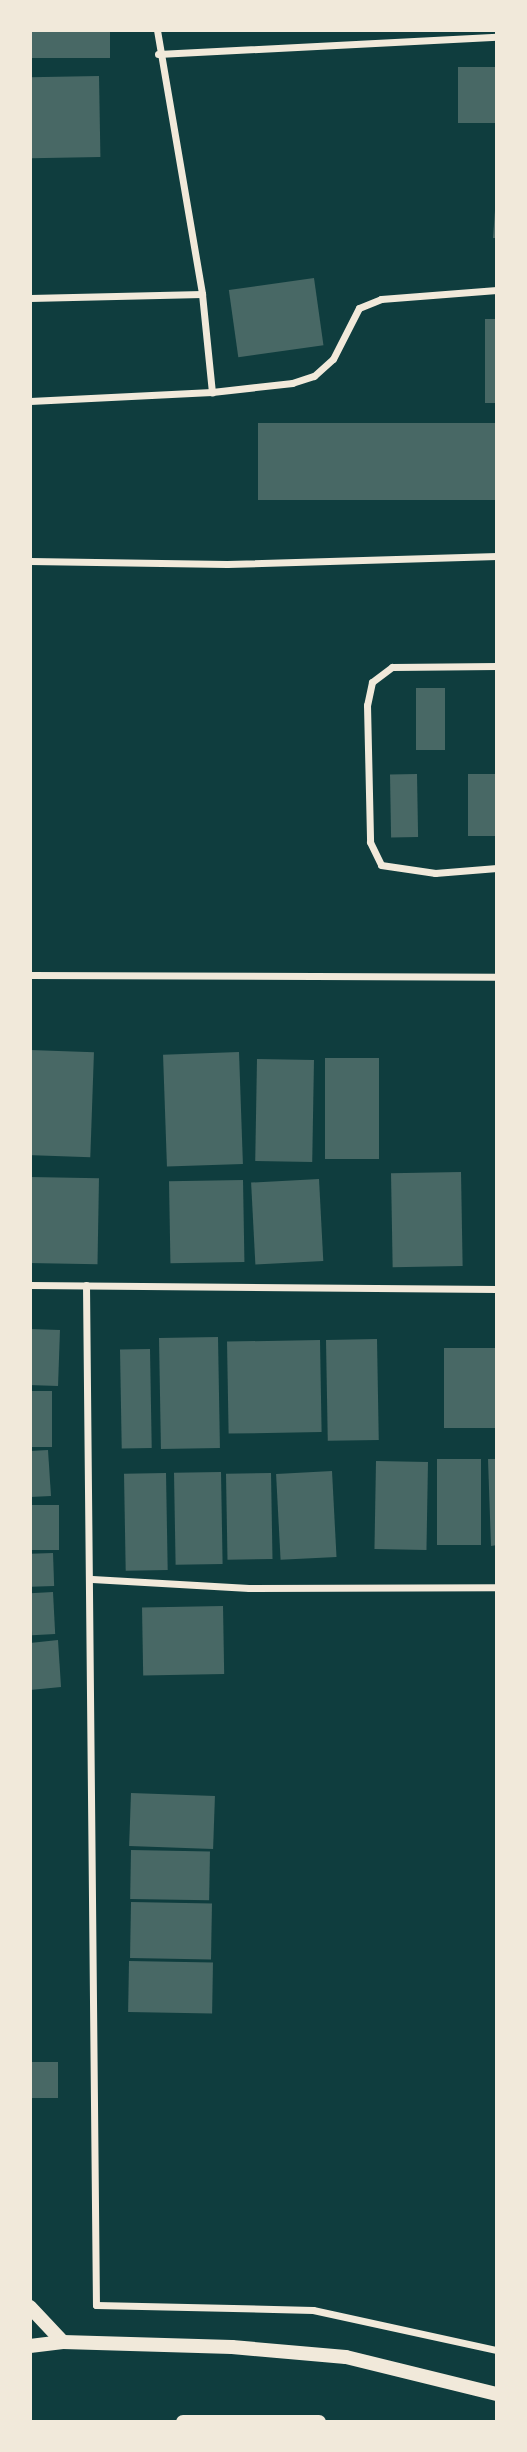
<!DOCTYPE html>
<style>
body{margin:0}
#map{position:relative;width:527px;height:2452px;overflow:hidden;background:#0f3d3e;font-family:"Open Sans",sans-serif}
div>[style]{position:absolute}
[style*='--x']{left:calc(var(--x)*1px);top:calc(var(--y)*1px);width:calc(var(--w)*1px);rotate:calc(var(--a)*1deg)}
.building>*{inset:0;background:#486865;transform-origin:0 0}
.minor>*{height:7px;margin:-3.5px;padding:0 3.5px;transform-origin:3.5px;border-radius:3.5px;background:#f1e9da}
.secondary>*{height:14px;margin:-7px;padding:0 7px;transform-origin:7px;border-radius:7px;background:#f1e9da}
span{translate:-50% -50%;white-space:nowrap;text-align:center;line-height:1.15;-webkit-text-stroke:7px #f1e9da;paint-order:stroke}
.frame{position:absolute;inset:0;border:32px solid #f1e9da;pointer-events:none}
</style>
<div id="map">
<div class="building">
<i style="left:30px;top:30px;width:80px;height:28px"></i>
<i style="left:497px;top:67px;width:56px;height:39px;rotate:90deg"></i>
<i style="left:99px;top:76px;width:81px;height:69px;rotate:89deg"></i>
<i style="clip-path:polygon(495px 210px,497px 210px,497px 238px,493px 238px)"></i>
<i style="left:314px;top:278px;width:68px;height:86px;rotate:82deg"></i>
<i style="left:485px;top:319px;width:12px;height:84px"></i>
<i style="left:497px;top:423px;width:77px;height:239px;rotate:90deg"></i>
<i style="left:416px;top:688px;width:29px;height:62px"></i>
<i style="left:417px;top:774px;width:63px;height:27px;rotate:89deg"></i>
<i style="left:468px;top:774px;width:29px;height:62px"></i>
<i style="left:30px;top:1050px;width:64px;height:105px;rotate:2deg"></i>
<i style="left:239px;top:1052px;width:112px;height:76px;rotate:88deg"></i>
<i style="left:379px;top:1058px;width:101px;height:54px;rotate:90deg"></i>
<i style="left:257px;top:1059px;width:57px;height:102px;rotate:1deg"></i>
<i style="left:461px;top:1172px;width:94px;height:70px;rotate:89deg"></i>
<i style="left:30px;top:1177px;width:69px;height:86px;rotate:1deg"></i>
<i style="left:319px;top:1179px;width:82px;height:68px;rotate:87deg"></i>
<i style="left:243px;top:1180px;width:82px;height:74px;rotate:89deg"></i>
<i style="left:30px;top:1329px;width:30px;height:56px;rotate:2deg"></i>
<i style="left:218px;top:1337px;width:111px;height:59px;rotate:89deg"></i>
<i style="left:377px;top:1339px;width:101px;height:51px;rotate:89deg"></i>
<i style="left:320px;top:1340px;width:92px;height:93px;rotate:89deg"></i>
<i style="left:497px;top:1348px;width:80px;height:53px;rotate:90deg"></i>
<i style="left:150px;top:1349px;width:99px;height:30px;rotate:89deg"></i>
<i style="left:30px;top:1391px;width:22px;height:56px"></i>
<i style="clip-path:polygon(48px 1450px,51px 1496px,30px 1497px,30px 1451px)"></i>
<i style="left:437px;top:1459px;width:44px;height:86px"></i>
<i style="clip-path:polygon(488px 1459px,497px 1459px,497px 1545px,491px 1546px)"></i>
<i style="left:376px;top:1461px;width:52px;height:88px;rotate:1deg"></i>
<i style="left:332px;top:1471px;width:86px;height:56px;rotate:87deg"></i>
<i style="left:221px;top:1472px;width:92px;height:47px;rotate:89deg"></i>
<i style="left:166px;top:1473px;width:97px;height:42px;rotate:89deg"></i>
<i style="left:271px;top:1473px;width:86px;height:45px;rotate:89deg"></i>
<i style="left:30px;top:1505px;width:29px;height:45px"></i>
<i style="left:53px;top:1553px;width:33px;height:23px;rotate:88deg"></i>
<i style="left:53px;top:1592px;width:42px;height:23px;rotate:87deg"></i>
<i style="left:223px;top:1606px;width:68px;height:81px;rotate:89deg"></i>
<i style="clip-path:polygon(58px 1640px,61px 1687px,30px 1690px,30px 1643px)"></i>
<i style="left:131px;top:1793px;width:84px;height:53px;rotate:2deg"></i>
<i style="left:131px;top:1850px;width:79px;height:49px;rotate:1deg"></i>
<i style="left:131px;top:1902px;width:81px;height:56px;rotate:1deg"></i>
<i style="left:129px;top:1961px;width:84px;height:51px;rotate:1deg"></i>
<i style="left:30px;top:2062px;width:28px;height:36px"></i>
</div>
<div class="minor">
<i style="--x:157;--y:30;--w:268;--a:80.3"></i>
<i style="--x:202;--y:294;--w:99;--a:84.2"></i>
<i style="--x:158;--y:54;--w:339;--a:-2.9"></i>
<i style="--x:30;--y:298;--w:172;--a:-1.3"></i>
<i style="--x:30;--y:401;--w:182;--a:-2.8"></i>
<i style="--x:212;--y:392;--w:81;--a:-6.4"></i>
<i style="--x:292;--y:383;--w:23;--a:-18"></i>
<i style="--x:314;--y:376;--w:25;--a:-42"></i>
<i style="--x:333;--y:359;--w:57;--a:-63"></i>
<i style="--x:359;--y:308;--w:24;--a:-22"></i>
<i style="--x:381;--y:299;--w:116;--a:-4.4"></i>
<i style="--x:30;--y:561;--w:197;--a:0.9"></i>
<i style="--x:227;--y:564;--w:270;--a:-1.7"></i>
<i style="--x:497;--y:666;--w:105;--a:179.5"></i>
<i style="--x:392;--y:667;--w:25;--a:143"></i>
<i style="--x:372;--y:682;--w:24;--a:102"></i>
<i style="--x:367;--y:705;--w:137;--a:88.7"></i>
<i style="--x:370;--y:842;--w:25;--a:64"></i>
<i style="--x:381;--y:865;--w:55;--a:8.4"></i>
<i style="--x:435;--y:873;--w:62;--a:-4.6"></i>
<i style="--x:30;--y:975;--w:467;--a:0.2"></i>
<i style="--x:30;--y:1285;--w:467;--a:0.5"></i>
<i style="--x:86;--y:1285;--w:1020;--a:89.44"></i>
<i style="--x:96;--y:2305;--w:217;--a:1.3"></i>
<i style="--x:313;--y:2310;--w:188;--a:12.3"></i>
<i style="--x:92;--y:1579;--w:157;--a:3.3"></i>
<i style="--x:249;--y:1588;--w:248;--a:-0.2"></i>
</div>
<div class="secondary">
<i style="--x:30;--y:2307;--w:48;--a:46.7"></i>
<i style="--x:30;--y:2346;--w:33;--a:-7"></i>
<i style="--x:63;--y:2342;--w:169;--a:1.7"></i>
<i style="--x:232;--y:2347;--w:114;--a:5"></i>
<i style="--x:346;--y:2357;--w:155;--a:13.8"></i>
<i style="--x:183;--y:2422;--w:136;--a:0"></i>
</div>
<div class="frame"></div>
</div>
